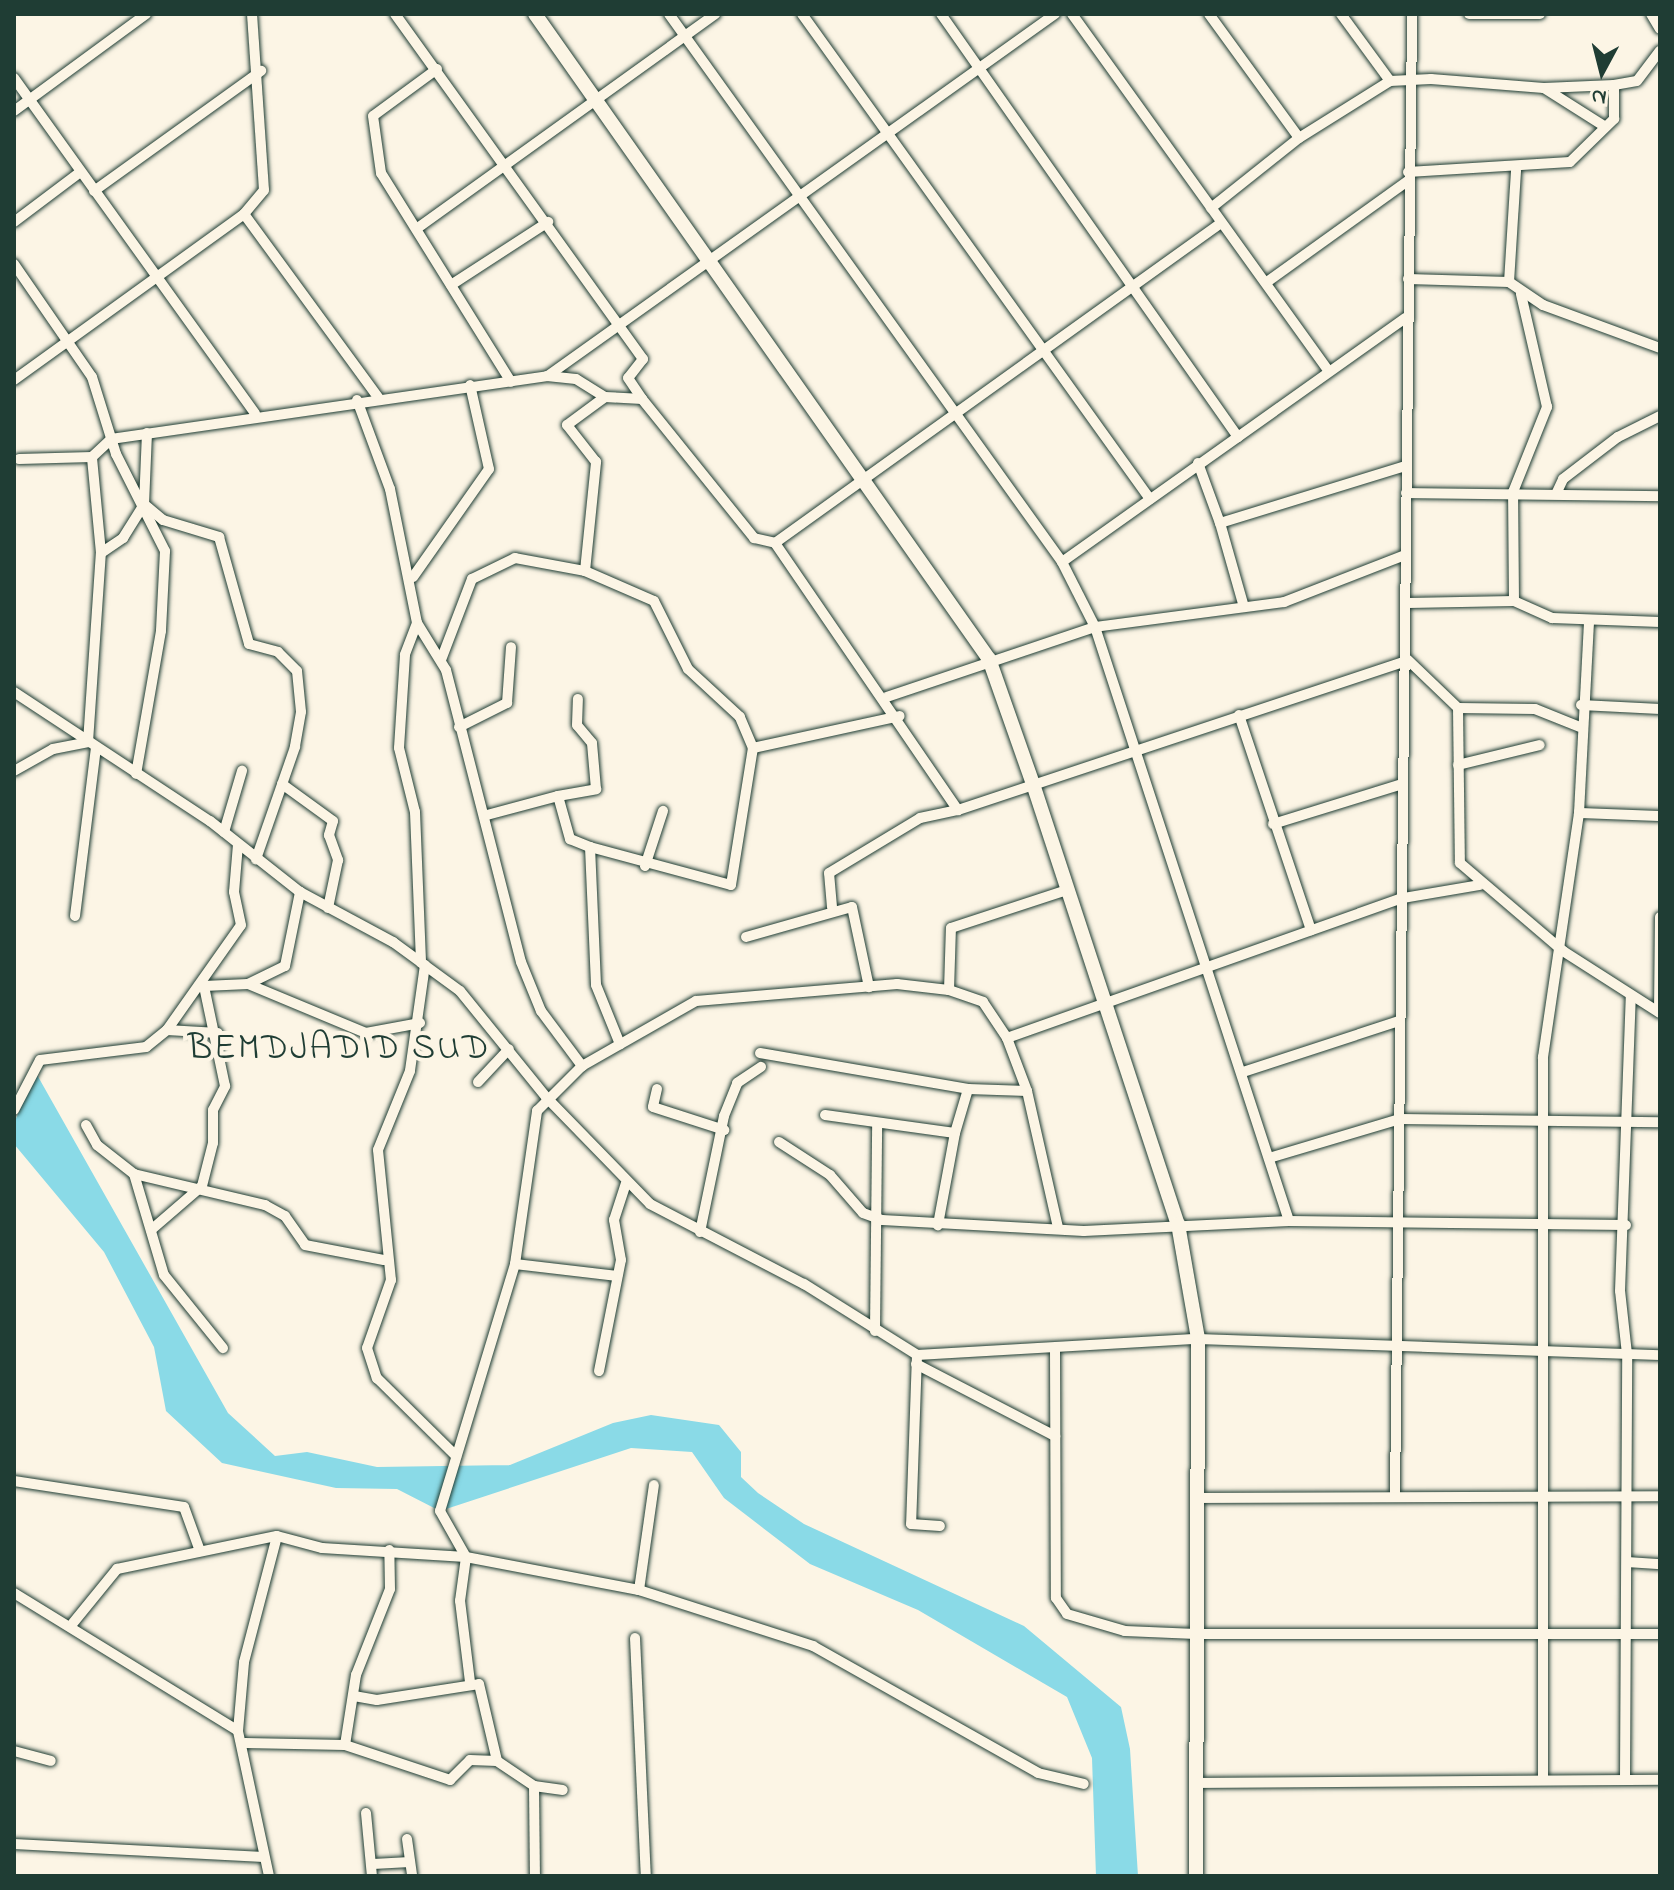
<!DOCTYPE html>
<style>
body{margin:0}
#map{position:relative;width:1674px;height:1890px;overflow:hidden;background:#fcf5e5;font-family:"Indie Flower",sans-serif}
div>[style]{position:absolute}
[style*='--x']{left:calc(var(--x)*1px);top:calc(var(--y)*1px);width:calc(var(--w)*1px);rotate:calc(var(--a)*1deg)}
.water>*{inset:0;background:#8adae7}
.roads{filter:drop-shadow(0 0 2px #1f3d34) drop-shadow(0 0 2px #1f3d34)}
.street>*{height:10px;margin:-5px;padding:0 5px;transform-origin:5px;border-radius:5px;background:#fcf5e5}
.secondary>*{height:14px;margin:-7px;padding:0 7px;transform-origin:7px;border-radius:7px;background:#fcf5e5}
span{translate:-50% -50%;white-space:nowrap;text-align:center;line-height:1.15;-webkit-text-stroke:8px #fcf5e5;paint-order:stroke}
.neighbourhood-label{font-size:36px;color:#1f3d34;letter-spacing:2px}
.frame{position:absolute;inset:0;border:16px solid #1f3d34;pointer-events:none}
.north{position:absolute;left:1562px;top:32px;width:80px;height:80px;-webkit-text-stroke:6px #fcf5e5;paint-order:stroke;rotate:187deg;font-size:22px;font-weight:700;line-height:32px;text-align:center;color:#1f3d34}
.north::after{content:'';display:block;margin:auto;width:28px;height:36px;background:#1f3d34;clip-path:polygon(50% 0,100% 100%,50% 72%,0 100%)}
</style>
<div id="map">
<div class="water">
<i style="clip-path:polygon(36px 1073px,228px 1413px,275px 1456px,307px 1452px,377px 1467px,510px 1465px,613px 1423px,651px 1415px,719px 1425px,741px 1452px,741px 1477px,758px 1493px,804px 1524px,1024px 1626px,1121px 1707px,1130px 1749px,1138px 1876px,1096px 1876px,1092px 1758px,1067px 1697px,918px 1610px,810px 1564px,724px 1498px,692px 1452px,631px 1448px,440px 1511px,397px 1489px,336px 1488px,222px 1463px,166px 1411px,154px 1347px,104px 1252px,14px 1144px,14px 1123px)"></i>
</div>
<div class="roads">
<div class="street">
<i style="--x:395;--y:14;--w:425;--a:54.3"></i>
<i style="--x:643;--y:359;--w:24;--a:128"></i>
<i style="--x:628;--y:378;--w:25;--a:56"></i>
<i style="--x:642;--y:399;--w:179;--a:51.1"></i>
<i style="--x:754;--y:538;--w:22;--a:13"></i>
<i style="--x:775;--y:543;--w:324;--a:55.6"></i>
<i style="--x:958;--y:810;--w:474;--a:-18.4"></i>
<i style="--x:1408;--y:660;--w:69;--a:43.8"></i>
<i style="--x:1458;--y:708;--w:77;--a:0.7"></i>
<i style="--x:1535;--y:709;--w:48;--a:21.8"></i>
<i style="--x:669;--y:14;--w:674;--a:54.35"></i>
<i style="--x:1062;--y:562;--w:73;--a:63.1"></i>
<i style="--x:1095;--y:627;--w:625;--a:71.91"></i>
<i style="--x:802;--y:14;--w:597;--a:54.34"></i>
<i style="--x:941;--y:14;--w:517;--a:54.93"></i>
<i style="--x:1072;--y:14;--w:438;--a:54.3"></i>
<i style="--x:1209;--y:14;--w:153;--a:54"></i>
<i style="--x:1299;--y:138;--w:107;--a:-32.1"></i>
<i style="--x:1390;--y:81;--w:41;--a:-2.8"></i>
<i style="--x:1431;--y:79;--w:113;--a:4.6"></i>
<i style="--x:1544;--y:88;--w:71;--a:32.3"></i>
<i style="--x:1341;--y:14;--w:83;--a:53.8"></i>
<i style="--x:1469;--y:14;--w:71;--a:0"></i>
<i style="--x:1651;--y:14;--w:17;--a:59"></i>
<i style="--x:437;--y:69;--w:79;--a:143.7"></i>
<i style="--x:373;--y:116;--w:58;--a:82"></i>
<i style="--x:381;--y:173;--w:246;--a:58.1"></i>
<i style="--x:14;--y:78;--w:413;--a:54.3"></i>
<i style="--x:1544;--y:88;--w:70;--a:-2.5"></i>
<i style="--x:14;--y:111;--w:164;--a:-36.3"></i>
<i style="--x:1408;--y:172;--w:162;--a:-3.5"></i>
<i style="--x:1570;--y:162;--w:62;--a:-44.3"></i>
<i style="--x:1614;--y:119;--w:34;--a:-90"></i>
<i style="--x:1614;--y:85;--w:23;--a:-10"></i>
<i style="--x:1637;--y:81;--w:38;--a:-53"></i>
<i style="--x:94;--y:191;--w:206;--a:-35.7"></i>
<i style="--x:1211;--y:208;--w:112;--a:-38.5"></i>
<i style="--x:244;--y:214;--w:227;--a:53.8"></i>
<i style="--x:14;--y:222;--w:81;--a:-37"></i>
<i style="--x:419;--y:227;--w:365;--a:-35.7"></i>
<i style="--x:14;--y:264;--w:137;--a:55.4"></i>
<i style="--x:92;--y:377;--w:81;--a:72.7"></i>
<i style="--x:116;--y:454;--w:109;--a:63.2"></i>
<i style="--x:165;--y:551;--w:80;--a:92.9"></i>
<i style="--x:161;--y:631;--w:145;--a:99.9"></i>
<i style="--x:1408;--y:279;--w:101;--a:1.7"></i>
<i style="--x:1509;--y:282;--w:41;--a:34.1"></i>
<i style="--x:1543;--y:305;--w:125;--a:20.2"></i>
<i style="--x:1267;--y:282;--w:175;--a:-35.7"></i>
<i style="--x:1509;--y:282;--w:112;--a:-86.4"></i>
<i style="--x:451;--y:285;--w:116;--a:-33"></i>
<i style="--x:549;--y:375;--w:622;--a:-35.51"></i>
<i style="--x:14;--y:380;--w:284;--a:-35.8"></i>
<i style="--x:244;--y:214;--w:31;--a:-50"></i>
<i style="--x:264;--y:190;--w:176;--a:-93.9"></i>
<i style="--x:357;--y:400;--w:95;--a:69.7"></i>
<i style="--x:390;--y:489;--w:137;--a:78.6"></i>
<i style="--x:417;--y:623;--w:55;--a:58.3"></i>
<i style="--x:446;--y:670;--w:301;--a:75.6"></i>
<i style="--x:521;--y:962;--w:53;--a:67.8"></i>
<i style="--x:541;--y:1011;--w:69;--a:53.3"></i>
<i style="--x:147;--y:433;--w:71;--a:92.4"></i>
<i style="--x:144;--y:504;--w:25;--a:40"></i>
<i style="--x:163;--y:520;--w:59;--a:16.9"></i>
<i style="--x:219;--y:537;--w:111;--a:74.3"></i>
<i style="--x:249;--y:644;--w:30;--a:15"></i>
<i style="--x:278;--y:652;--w:27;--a:45"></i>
<i style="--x:297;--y:671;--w:41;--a:84.4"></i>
<i style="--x:301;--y:712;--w:36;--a:100"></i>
<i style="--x:295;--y:747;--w:119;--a:109.2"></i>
<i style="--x:19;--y:459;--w:73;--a:-1.6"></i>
<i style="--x:1198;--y:463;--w:64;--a:69.9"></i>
<i style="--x:1220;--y:523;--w:194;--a:-17.1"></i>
<i style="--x:1557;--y:492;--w:14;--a:-65"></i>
<i style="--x:1563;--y:479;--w:69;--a:-37.4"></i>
<i style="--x:1618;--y:437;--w:47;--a:-26.6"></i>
<i style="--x:1406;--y:493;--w:254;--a:0.7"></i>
<i style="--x:1220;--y:523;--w:87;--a:74.1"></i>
<i style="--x:775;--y:543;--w:549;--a:-35.66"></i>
<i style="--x:101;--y:553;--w:27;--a:-34"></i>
<i style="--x:123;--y:538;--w:40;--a:-58"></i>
<i style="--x:1062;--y:562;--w:421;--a:-35.4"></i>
<i style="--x:413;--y:577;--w:132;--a:-54.9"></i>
<i style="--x:489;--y:469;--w:86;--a:-102.7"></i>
<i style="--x:1514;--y:601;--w:109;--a:-90.5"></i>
<i style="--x:1513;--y:492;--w:92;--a:-68.2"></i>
<i style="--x:1547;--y:407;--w:116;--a:-103"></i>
<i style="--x:1408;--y:603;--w:106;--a:-1.1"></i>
<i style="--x:1514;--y:601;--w:42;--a:24.1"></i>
<i style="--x:1552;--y:618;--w:108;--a:2.1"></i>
<i style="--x:417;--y:623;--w:34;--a:111"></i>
<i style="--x:405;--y:655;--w:93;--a:93.7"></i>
<i style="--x:399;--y:748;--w:66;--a:76"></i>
<i style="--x:415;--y:812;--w:151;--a:87.7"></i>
<i style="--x:441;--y:660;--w:87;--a:-69.1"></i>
<i style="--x:472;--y:579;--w:48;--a:-26"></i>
<i style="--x:515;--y:558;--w:71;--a:10.5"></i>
<i style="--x:14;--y:692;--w:235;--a:33.4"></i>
<i style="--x:210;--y:821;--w:115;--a:38.3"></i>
<i style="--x:300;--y:892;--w:106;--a:28.3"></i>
<i style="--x:393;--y:942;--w:83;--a:36.2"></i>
<i style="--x:460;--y:991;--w:136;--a:50.9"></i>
<i style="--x:546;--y:1097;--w:149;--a:45.8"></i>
<i style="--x:650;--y:1204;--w:174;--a:27.5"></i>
<i style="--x:804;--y:1284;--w:133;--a:32.1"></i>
<i style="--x:917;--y:1355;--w:281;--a:-3.3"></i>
<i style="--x:1198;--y:1339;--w:462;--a:2"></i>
<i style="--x:887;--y:697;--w:219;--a:-18.6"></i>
<i style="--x:1095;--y:627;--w:191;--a:-7.5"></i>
<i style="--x:1284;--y:602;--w:130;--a:-21.2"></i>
<i style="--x:1581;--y:705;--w:79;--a:2.9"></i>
<i style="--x:1458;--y:708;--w:155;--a:89.3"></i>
<i style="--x:1460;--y:863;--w:135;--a:40.5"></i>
<i style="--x:1563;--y:951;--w:115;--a:32.6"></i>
<i style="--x:1239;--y:715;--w:227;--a:71.5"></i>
<i style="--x:459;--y:727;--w:54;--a:-26.6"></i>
<i style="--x:507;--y:703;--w:56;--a:-85.9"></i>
<i style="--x:753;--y:748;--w:150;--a:-12.3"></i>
<i style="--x:1458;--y:765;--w:84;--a:-13.7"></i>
<i style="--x:14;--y:771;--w:45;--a:-29.4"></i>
<i style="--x:53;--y:749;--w:36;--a:-11"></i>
<i style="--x:88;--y:742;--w:189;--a:-86.1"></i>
<i style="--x:101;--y:553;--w:96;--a:-95.4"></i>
<i style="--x:92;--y:457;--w:26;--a:-43"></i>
<i style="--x:111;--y:439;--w:441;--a:-8.2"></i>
<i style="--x:547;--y:376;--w:29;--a:6"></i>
<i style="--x:576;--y:379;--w:34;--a:32"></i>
<i style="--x:605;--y:397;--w:37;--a:3"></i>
<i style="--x:282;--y:784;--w:63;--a:36"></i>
<i style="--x:333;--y:821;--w:15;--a:106"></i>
<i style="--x:329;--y:835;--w:27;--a:70"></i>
<i style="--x:338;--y:860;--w:49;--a:101.8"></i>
<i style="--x:558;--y:796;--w:39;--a:-10"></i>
<i style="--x:596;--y:789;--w:46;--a:-95"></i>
<i style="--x:592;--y:743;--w:23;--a:-130"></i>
<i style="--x:577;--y:725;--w:26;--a:-88"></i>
<i style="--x:1579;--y:813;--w:192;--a:-87"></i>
<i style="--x:487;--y:815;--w:73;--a:-15"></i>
<i style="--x:558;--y:796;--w:45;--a:74.4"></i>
<i style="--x:570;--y:839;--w:22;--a:22"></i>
<i style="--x:590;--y:847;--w:138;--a:87.5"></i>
<i style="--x:596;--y:985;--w:64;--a:67.9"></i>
<i style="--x:1273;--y:824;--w:135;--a:-17.2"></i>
<i style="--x:224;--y:832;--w:64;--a:-73.6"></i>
<i style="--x:590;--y:847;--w:146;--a:15.1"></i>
<i style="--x:731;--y:885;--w:139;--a:-80.9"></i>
<i style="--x:753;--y:748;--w:34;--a:-113"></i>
<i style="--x:740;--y:717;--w:71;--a:-137.3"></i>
<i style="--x:688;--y:669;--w:76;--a:-116.6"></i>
<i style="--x:654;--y:601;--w:75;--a:-156.5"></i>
<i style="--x:585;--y:571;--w:110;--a:-84.2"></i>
<i style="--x:596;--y:462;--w:47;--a:-128.1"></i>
<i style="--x:567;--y:425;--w:47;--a:-36.4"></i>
<i style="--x:645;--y:866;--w:58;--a:-71.9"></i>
<i style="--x:832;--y:907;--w:34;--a:-95"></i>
<i style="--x:829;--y:873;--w:106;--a:-31.1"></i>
<i style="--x:920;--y:818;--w:39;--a:-12"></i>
<i style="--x:75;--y:916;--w:169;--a:-82.9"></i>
<i style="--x:746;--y:937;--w:110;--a:-15.8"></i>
<i style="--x:852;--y:907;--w:82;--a:78"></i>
<i style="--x:425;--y:965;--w:107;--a:98.1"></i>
<i style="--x:410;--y:1071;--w:85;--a:112.1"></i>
<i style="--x:378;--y:1150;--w:131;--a:84.3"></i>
<i style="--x:391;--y:1280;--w:72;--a:109.4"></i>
<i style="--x:367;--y:1348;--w:32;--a:72"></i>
<i style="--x:377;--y:1378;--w:111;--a:44.6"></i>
<i style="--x:248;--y:984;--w:128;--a:22.6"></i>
<i style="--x:366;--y:1033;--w:55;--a:-10.5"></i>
<i style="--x:949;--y:990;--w:62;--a:-88.2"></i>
<i style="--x:951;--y:928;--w:122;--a:-18.1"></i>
<i style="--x:1659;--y:1012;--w:95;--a:-89.4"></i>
<i style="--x:167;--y:1030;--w:128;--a:-54.8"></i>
<i style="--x:241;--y:925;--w:34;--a:-102"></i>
<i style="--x:234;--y:892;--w:48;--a:-85.2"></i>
<i style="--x:1007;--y:1038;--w:420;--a:-19.5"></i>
<i style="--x:1403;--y:898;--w:78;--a:-9.6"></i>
<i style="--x:760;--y:1053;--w:211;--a:9.8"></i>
<i style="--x:968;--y:1089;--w:59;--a:1.9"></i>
<i style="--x:1243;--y:1072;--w:164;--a:-18.1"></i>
<i style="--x:478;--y:1082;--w:45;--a:-46.8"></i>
<i style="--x:657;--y:1089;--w:18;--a:103"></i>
<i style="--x:653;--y:1107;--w:75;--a:17.9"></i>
<i style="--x:14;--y:1110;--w:56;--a:-62.5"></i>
<i style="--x:40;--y:1060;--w:107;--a:-7"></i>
<i style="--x:146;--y:1047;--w:27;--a:-39"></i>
<i style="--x:167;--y:1030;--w:51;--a:3.4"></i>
<i style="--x:825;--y:1115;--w:131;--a:7.9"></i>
<i style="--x:955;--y:1133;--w:94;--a:100.5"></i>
<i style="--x:86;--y:1125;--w:23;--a:61"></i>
<i style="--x:97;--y:1145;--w:47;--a:38.1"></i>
<i style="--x:134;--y:1174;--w:135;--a:13.3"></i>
<i style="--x:265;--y:1205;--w:23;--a:29"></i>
<i style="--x:285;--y:1216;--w:35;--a:55"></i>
<i style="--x:305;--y:1245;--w:80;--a:10.8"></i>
<i style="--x:955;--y:1133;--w:46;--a:-73.5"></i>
<i style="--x:779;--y:1142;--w:61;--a:32.9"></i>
<i style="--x:830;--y:1175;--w:50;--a:49"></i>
<i style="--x:863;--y:1213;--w:20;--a:20"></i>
<i style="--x:882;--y:1220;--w:202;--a:3.1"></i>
<i style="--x:1084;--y:1231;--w:205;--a:-2.8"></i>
<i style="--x:1289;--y:1221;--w:337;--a:0.7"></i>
<i style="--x:1269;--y:1158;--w:137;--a:-16.6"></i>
<i style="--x:1400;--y:1119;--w:260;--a:0.7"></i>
<i style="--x:134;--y:1174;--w:105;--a:73.5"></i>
<i style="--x:164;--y:1275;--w:94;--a:51.1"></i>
<i style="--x:151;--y:1230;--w:67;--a:-40.8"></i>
<i style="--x:202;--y:1186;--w:44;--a:-75.7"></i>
<i style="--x:213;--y:1143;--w:33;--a:-90"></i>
<i style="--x:213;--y:1110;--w:27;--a:-63"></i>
<i style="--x:225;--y:1086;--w:102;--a:-101.9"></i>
<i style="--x:204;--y:986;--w:44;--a:-2.6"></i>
<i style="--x:248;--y:984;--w:41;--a:-25.9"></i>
<i style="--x:285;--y:966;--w:76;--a:-78.5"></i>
<i style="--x:700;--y:1232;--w:118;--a:-78.3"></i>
<i style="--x:724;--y:1116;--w:35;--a:-68"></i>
<i style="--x:737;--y:1083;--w:29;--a:-34"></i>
<i style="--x:515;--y:1264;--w:103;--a:6.7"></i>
<i style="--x:875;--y:1331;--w:206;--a:-89.4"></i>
<i style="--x:1055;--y:1349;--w:249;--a:89.8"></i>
<i style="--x:1056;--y:1598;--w:19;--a:55"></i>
<i style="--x:1067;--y:1614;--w:60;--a:16.3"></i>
<i style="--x:1125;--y:1631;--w:71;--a:2.4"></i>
<i style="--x:1196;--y:1634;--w:464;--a:0"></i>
<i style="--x:917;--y:1355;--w:169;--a:92"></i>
<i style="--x:911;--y:1524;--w:29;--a:4"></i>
<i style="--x:916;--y:1364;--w:157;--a:27.4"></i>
<i style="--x:599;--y:1371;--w:113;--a:-78.8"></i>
<i style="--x:621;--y:1260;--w:41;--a:-99.9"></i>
<i style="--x:614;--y:1220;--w:38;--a:-72"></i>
<i style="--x:14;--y:1481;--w:172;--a:8.7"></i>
<i style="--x:184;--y:1507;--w:47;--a:70"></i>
<i style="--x:1395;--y:1496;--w:1482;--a:-89.34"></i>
<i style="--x:1197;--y:1498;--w:463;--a:-0.2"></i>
<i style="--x:1628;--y:1562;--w:32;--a:4"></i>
<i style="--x:639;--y:1590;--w:106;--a:-81.9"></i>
<i style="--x:14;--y:1593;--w:263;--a:31.6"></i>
<i style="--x:73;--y:1623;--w:70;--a:-50.8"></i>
<i style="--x:117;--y:1569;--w:163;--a:-11.7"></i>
<i style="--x:277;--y:1536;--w:47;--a:14.9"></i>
<i style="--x:322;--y:1548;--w:144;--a:3.6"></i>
<i style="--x:466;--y:1557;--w:176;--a:10.8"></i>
<i style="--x:639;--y:1590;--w:183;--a:17.8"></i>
<i style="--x:813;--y:1646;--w:258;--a:29.4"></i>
<i style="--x:1038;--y:1773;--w:47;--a:13.4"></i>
<i style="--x:635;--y:1638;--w:238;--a:87.4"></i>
<i style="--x:470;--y:1682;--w:82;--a:-97"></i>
<i style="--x:460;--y:1601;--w:44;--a:-82.2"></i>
<i style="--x:466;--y:1557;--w:53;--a:-119.5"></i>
<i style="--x:440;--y:1511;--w:258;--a:-73.1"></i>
<i style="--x:515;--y:1264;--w:155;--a:-81.8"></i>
<i style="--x:537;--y:1111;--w:64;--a:-45"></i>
<i style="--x:582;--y:1066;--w:131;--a:-29.7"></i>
<i style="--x:696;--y:1001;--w:202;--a:-4.8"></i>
<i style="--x:897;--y:984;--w:52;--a:6.6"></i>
<i style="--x:949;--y:990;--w:36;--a:19"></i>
<i style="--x:983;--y:1002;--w:43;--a:56.3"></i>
<i style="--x:1007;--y:1038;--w:57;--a:69.3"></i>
<i style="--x:1027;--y:1091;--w:139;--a:77.2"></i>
<i style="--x:354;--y:1696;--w:23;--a:10"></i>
<i style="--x:377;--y:1700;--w:103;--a:-8.9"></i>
<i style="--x:479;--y:1684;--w:79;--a:76.8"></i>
<i style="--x:497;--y:1761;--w:45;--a:34"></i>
<i style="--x:534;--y:1786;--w:90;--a:89.4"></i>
<i style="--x:245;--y:1743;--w:100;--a:1.1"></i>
<i style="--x:345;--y:1745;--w:111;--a:18.4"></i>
<i style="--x:450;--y:1780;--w:28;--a:-45"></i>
<i style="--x:470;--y:1760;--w:27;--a:2"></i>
<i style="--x:345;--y:1745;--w:71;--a:-81.1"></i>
<i style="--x:356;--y:1675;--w:92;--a:-68.4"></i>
<i style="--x:390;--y:1589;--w:39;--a:-91"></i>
<i style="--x:14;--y:1751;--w:38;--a:15"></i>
<i style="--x:1543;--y:1776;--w:719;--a:-90"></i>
<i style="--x:1543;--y:1057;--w:247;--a:-81.6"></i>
<i style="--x:1579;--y:813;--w:81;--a:2.1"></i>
<i style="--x:1625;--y:1779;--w:425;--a:-89.7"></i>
<i style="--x:1627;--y:1354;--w:63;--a:-96.3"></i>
<i style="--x:1620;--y:1291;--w:294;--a:-87.9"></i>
<i style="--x:1197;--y:1783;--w:463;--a:-0.4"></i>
<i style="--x:534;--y:1786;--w:29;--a:8"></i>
<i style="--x:366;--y:1813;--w:63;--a:84.6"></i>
<i style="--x:407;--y:1839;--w:37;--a:82"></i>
<i style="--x:14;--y:1844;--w:250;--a:3"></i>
<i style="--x:373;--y:1864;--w:37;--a:-3"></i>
<i style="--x:269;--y:1876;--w:148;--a:-102.1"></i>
<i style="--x:238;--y:1731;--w:69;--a:-85"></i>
<i style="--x:244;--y:1662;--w:130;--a:-75.3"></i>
</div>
<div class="secondary">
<i style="--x:535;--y:14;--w:789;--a:54.86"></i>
<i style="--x:989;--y:659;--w:133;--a:70.6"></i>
<i style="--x:1033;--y:784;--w:463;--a:71.8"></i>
<i style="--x:1178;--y:1224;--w:117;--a:80.1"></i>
<i style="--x:1198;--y:1339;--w:537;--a:90.21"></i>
</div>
</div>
<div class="neighbourhood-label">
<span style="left:339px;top:1050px">BEMDJADID SUD</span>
</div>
<div class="frame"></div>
<div class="north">N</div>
</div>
